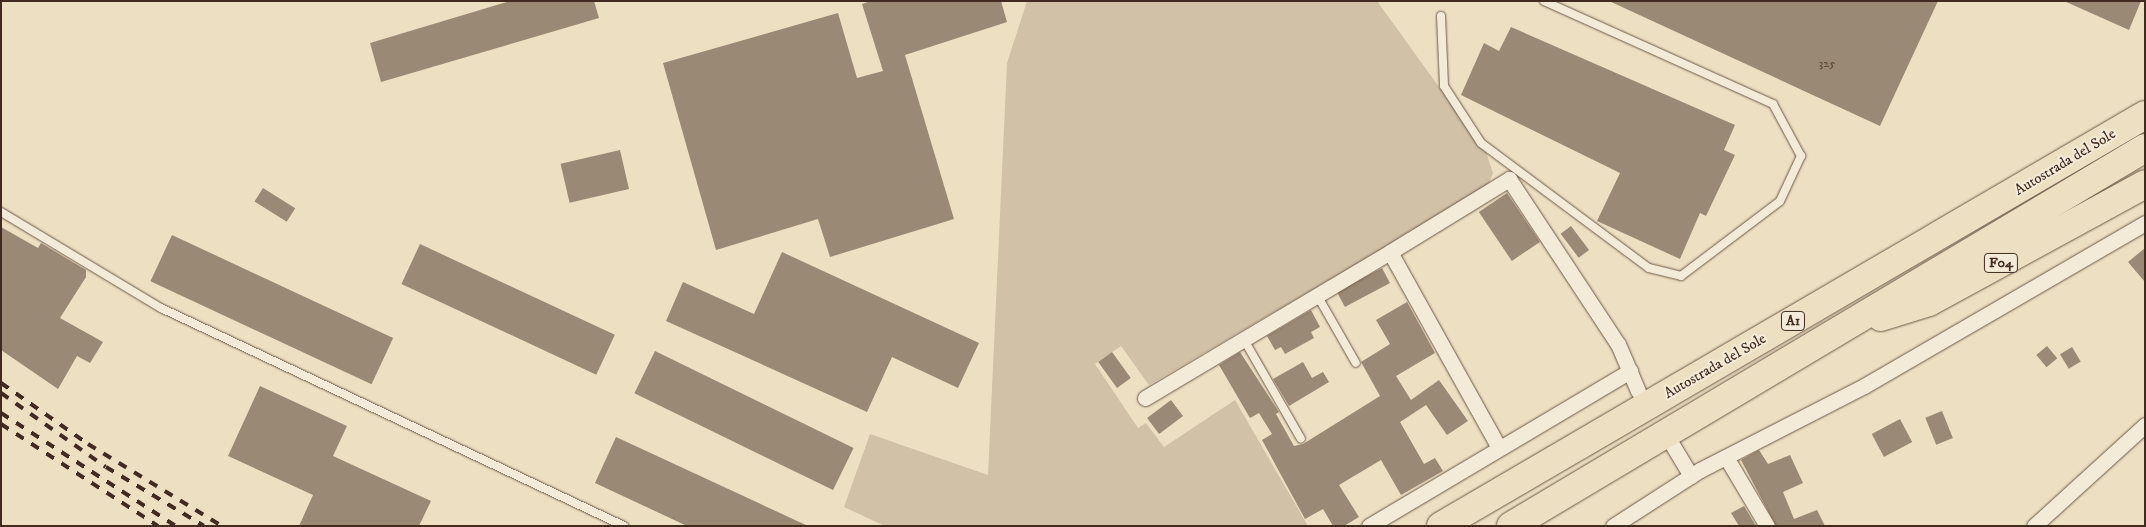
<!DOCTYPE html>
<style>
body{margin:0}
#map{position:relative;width:2146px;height:527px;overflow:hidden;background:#ede0c2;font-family:"IM FELL DW Pica",serif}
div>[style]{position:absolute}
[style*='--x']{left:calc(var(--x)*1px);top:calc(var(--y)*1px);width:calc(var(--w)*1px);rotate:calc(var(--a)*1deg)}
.green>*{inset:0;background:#d0c1a7}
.building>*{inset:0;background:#9a8975;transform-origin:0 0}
.roads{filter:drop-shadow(0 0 1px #6c5849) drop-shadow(0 0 1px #6c5849)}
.service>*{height:8px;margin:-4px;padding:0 4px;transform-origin:4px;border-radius:4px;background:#f3ebd7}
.minor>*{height:15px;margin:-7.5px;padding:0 7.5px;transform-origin:7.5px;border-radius:7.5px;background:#f3ebd7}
.motorway>*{height:28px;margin:-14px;padding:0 14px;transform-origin:14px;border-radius:14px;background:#ede0c2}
.rail>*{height:4px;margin-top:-2px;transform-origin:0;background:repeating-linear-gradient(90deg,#412b21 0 9px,transparent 0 18px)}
span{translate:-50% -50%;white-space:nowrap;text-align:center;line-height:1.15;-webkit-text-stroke:4px #f3ebd7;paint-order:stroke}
.number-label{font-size:12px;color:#574236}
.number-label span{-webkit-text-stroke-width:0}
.shield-label span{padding:1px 4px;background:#f3ebd7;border:1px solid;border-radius:4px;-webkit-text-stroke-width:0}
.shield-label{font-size:14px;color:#412b21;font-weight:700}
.street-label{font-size:15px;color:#412b21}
.frame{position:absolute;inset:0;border:2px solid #412b21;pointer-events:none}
</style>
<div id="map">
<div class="green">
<i style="clip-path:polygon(1027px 1px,1377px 1px,1486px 152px,1493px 173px,1487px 188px,1149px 385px,1121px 346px,1095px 364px,1138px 428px,1146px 423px,1164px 447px,1235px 400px,1308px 526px,885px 526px,844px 507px,870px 434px,988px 475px,1007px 63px)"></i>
</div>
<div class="building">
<i style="clip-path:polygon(510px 1px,594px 1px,599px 18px,381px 82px,370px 43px)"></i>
<i style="clip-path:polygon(871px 1px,1001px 1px,1007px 22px,905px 55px,954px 219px,830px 257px,818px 219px,716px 250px,663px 63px,838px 13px,857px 78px,883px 71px,862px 4px)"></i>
<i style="clip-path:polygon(1609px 1px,1938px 1px,1880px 126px)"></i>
<i style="clip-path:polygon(2064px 1px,2141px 1px,2129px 30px)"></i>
<i style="clip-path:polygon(1511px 27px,1735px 125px,1724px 150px,1735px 155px,1706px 216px,1700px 213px,1680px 259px,1597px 221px,1620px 173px,1461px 95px,1484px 43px,1499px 51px)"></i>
<i style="left:620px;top:150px;width:40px;height:61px;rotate:77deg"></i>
<i style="left:263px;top:188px;width:38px;height:16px;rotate:32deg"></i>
<i style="left:1507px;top:193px;width:59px;height:34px;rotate:56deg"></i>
<i style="left:1571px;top:226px;width:30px;height:13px;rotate:53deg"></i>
<i style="clip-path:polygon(1px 227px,38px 248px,41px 243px,86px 270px,86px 277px,60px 318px,103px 342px,90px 363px,77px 356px,58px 389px,1px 350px)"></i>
<i style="left:172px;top:235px;width:244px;height:51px;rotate:25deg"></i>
<i style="left:420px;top:244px;width:215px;height:44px;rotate:25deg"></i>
<i style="clip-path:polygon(2145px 248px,2145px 282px,2128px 262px)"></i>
<i style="clip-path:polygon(782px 252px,979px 343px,958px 388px,892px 357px,867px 412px,666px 321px,683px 282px,754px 314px)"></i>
<i style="left:1382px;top:268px;width:17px;height:51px;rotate:62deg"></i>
<i style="clip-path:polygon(1407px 302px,1435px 353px,1396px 376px,1411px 400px,1439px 380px,1468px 421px,1447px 435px,1426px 405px,1400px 422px,1424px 464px,1435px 458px,1443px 471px,1401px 495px,1381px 460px,1339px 485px,1359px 517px,1344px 526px,1333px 526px,1323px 509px,1305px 519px,1262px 440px,1272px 434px,1259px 413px,1250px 418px,1219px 365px,1240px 352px,1279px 412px,1276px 414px,1294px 446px,1303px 444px,1380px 396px,1361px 362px,1390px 344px,1376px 320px)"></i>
<i style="clip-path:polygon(1311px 310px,1320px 327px,1311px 332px,1314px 338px,1285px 354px,1281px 347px,1275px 350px,1267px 336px)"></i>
<i style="left:2047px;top:346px;width:16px;height:14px;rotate:50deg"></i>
<i style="left:2072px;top:347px;width:17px;height:14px;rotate:59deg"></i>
<i style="left:655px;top:351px;width:221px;height:47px;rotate:26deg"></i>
<i style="left:1112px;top:352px;width:32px;height:17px;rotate:54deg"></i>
<i style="clip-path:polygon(1303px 362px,1312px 378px,1323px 372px,1329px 382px,1289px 406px,1273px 379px)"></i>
<i style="clip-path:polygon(260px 386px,347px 426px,333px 456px,431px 501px,419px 526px,299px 526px,313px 495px,228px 456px)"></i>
<i style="left:1171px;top:400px;width:20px;height:30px;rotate:53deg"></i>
<i style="left:1942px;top:411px;width:29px;height:18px;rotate:68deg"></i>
<i style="left:1900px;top:419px;width:26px;height:32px;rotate:62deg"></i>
<i style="clip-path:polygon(616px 437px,808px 526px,687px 526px,595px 483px)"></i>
<i style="clip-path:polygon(1759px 450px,1768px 464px,1790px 455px,1803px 483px,1783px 492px,1794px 519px,1817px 510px,1825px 526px,1776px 526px,1741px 460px)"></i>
<i style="clip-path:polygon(1744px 506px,1756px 526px,1739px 526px,1731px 513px)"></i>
</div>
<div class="roads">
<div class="service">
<i style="--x:1441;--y:16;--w:70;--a:87.5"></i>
<i style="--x:1444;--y:86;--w:68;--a:57"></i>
<i style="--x:1481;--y:143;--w:209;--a:36.7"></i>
<i style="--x:1649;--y:268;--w:33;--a:14"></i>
<i style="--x:1681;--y:276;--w:124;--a:-37.1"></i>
<i style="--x:1780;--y:201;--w:50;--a:-65"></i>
<i style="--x:1801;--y:156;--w:59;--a:-118.3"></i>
<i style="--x:1773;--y:104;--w:251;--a:-155.8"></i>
<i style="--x:1;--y:212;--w:187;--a:31"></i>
<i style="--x:161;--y:308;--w:512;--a:25.21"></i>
<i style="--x:1317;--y:295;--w:78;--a:60.2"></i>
<i style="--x:1243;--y:338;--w:116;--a:60.1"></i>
</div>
<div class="minor">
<i style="--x:1390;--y:252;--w:140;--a:-31.5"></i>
<i style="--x:1509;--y:179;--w:198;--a:56.6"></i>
<i style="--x:1618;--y:344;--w:51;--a:66.9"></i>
<i style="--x:1145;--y:398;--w:285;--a:-30.8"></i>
<i style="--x:1390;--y:252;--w:224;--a:60.9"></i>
<i style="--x:1673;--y:446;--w:35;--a:59"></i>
<i style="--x:1726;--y:457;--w:80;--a:59.3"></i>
<i style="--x:1369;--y:526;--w:304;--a:-30.7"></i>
<i style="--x:1613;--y:526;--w:103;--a:-32.8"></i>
<i style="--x:1700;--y:470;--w:184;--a:-27.1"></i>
<i style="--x:1864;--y:386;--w:325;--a:-30.1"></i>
<i style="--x:2034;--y:526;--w:150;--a:-42.3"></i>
</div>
<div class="motorway">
<i style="--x:1881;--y:317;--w:50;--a:-17.4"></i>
<i style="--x:1929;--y:302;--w:246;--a:-28.6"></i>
<i style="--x:1441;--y:526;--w:815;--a:-30.28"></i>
<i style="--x:1511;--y:526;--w:738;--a:-30.8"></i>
</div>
</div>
<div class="rail">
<i style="--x:1;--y:383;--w:106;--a:35"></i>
<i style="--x:88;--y:444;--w:157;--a:31.5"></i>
<i style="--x:1;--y:393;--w:128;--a:35.2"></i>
<i style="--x:106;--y:467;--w:114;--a:31"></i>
<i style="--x:1;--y:413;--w:208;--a:32.9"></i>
<i style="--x:1;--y:424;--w:187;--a:33"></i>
</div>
<div class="number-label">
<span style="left:1827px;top:64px">325</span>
</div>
<div class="shield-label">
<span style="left:2001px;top:263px">F04</span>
<span style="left:1793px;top:321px">A1</span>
</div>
<div class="street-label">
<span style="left:2065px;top:162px;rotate:-31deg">Autostrada del Sole</span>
<span style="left:1715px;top:366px;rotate:-30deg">Autostrada del Sole</span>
</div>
<div class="frame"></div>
</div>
